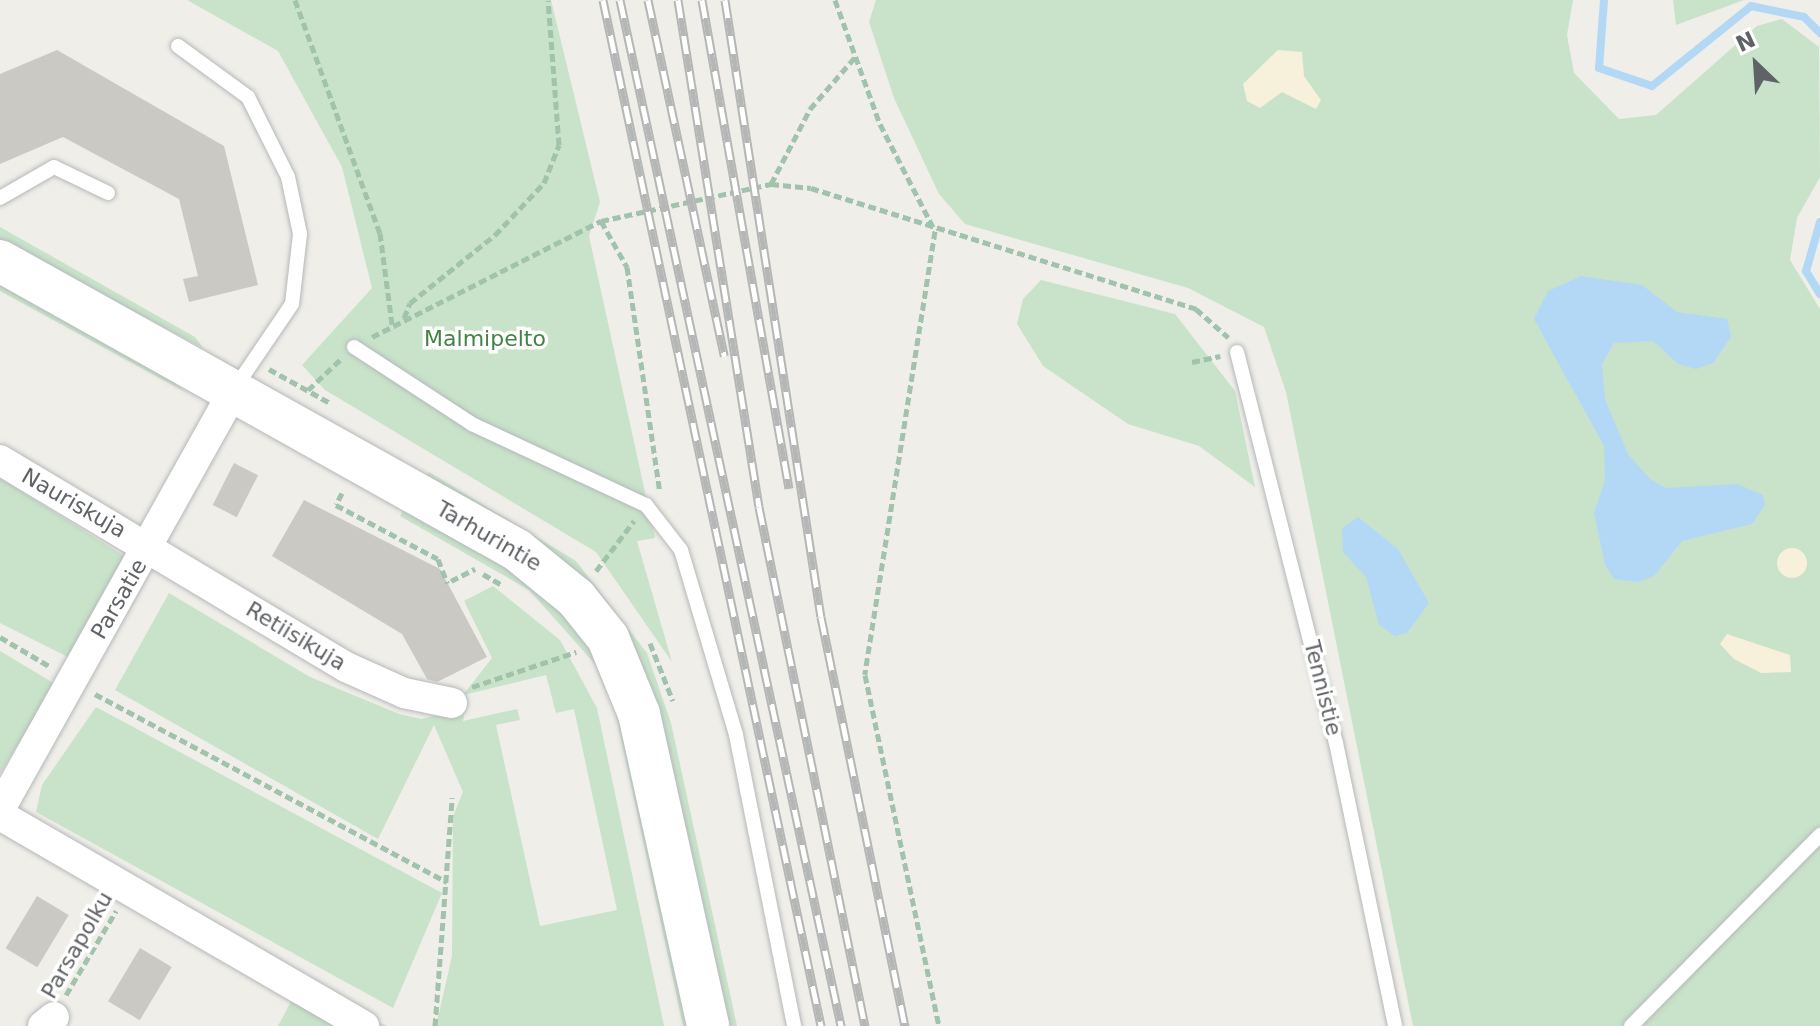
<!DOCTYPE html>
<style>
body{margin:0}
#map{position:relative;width:1820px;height:1026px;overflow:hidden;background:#efeee8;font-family:"DejaVu Sans",sans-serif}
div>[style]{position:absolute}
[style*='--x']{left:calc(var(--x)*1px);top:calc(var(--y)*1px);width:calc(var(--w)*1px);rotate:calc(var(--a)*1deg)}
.green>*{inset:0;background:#c8e3c9}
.sand>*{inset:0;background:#f7f1dc}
.round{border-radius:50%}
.water>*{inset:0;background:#b3d8f5}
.stream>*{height:8px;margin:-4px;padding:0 4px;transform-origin:4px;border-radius:4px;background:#b3d8f5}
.building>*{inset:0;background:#cbc9c4;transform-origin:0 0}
.path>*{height:5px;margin-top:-2.5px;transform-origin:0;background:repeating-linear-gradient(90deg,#a1c2ab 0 8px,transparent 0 12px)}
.roads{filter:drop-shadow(0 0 2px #b5b8bb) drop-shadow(0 0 2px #b5b8bb)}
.lane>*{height:14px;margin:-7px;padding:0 7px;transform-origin:7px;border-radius:7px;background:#fff}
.street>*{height:30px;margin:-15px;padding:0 15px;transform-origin:15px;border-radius:15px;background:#fff}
.secondary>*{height:42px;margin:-21px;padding:0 21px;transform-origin:21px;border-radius:21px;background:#fff}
.rail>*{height:9px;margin-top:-4.5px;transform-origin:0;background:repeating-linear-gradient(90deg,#fff 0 18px,#b5b6b6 0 36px);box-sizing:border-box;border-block:2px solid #b5b6b6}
span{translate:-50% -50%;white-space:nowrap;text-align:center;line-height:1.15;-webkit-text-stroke:7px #fff;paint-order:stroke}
.park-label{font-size:22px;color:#428346}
.street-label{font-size:22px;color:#606366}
.north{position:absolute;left:1716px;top:24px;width:80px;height:80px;-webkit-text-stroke:6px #fff;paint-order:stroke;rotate:335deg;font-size:22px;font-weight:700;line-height:32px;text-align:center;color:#606366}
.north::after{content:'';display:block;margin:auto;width:28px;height:36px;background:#606366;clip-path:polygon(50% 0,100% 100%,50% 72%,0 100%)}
</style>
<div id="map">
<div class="green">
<i style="clip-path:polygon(187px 0,551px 0,600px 202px,589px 236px,655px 538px,637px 541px,672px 662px,596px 552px,325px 390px,302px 365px,372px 288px,342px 167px,278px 51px)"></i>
<i style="clip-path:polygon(876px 0,1573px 0,1567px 35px,1574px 73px,1619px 119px,1656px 115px,1757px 26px,1782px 19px,1819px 47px,1820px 177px,1797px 218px,1790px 260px,1820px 309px,1820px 1026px,1413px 1026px,1286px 392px,1264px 327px,1188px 288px,965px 224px,939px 194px,894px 98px,869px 22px)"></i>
<i style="clip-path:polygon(1673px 0,1744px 0,1676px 25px)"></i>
<i style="clip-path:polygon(0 227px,195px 337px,203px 348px,0 240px)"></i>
<i style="clip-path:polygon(0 277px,151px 365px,187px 393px,0 291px)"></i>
<i style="clip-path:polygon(1041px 280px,1175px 314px,1235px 391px,1255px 487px,1199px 446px,1128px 424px,1043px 366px,1017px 324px,1023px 299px)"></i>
<i style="clip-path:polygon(429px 472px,576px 561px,647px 653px,671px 723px,737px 1026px,726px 1026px,653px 698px,425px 479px)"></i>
<i style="clip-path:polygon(0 478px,126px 557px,68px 657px,0 623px)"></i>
<i style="clip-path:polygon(406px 507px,537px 581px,606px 662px,695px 1026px,683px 1026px,615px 710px,595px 664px,529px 590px,400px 516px)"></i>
<i style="clip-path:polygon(493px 586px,560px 640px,597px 708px,664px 1026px,436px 1026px,452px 956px,453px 816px,463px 792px,434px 725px,378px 839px,115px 690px,169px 593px,310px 677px,399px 714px,421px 719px,465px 709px,463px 721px,517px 709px,520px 720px,496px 725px,540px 926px,617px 910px,574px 709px,556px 713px,546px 675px,463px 695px,492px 658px,464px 601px)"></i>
<i style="clip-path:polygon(0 651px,55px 684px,0 773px)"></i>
<i style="clip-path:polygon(96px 707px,442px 893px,393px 1008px,36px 812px,42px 785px)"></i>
<i style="clip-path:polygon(293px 998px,383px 1024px,388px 1026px,278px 1026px)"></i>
</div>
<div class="sand">
<i style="clip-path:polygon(1278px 50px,1302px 52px,1304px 76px,1321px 100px,1316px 109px,1282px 92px,1260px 108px,1247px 101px,1243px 84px)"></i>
<i class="round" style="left:1777px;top:548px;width:30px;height:30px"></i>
<i style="clip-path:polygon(1727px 634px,1790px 655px,1791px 672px,1761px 673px,1734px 659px,1720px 644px)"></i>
</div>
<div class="water">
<i style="clip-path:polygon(1581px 276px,1642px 285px,1677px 312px,1727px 319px,1731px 337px,1713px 363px,1696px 369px,1678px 364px,1653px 341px,1614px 343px,1602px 364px,1605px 399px,1628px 454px,1650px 479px,1666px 488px,1737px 484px,1763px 495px,1765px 505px,1752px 524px,1682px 541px,1654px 576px,1638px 582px,1614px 579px,1605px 565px,1594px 513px,1605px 480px,1604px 446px,1534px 319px,1548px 291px)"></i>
<i style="clip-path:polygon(1358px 517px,1398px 549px,1429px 603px,1407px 633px,1395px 636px,1379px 625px,1366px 577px,1343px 552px,1342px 528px)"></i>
</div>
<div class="stream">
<i style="--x:1604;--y:0;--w:68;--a:94.2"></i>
<i style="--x:1599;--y:68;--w:56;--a:18.8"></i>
<i style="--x:1652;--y:86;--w:127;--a:-38.9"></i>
<i style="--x:1751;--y:6;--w:54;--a:11.7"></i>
<i style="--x:1804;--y:17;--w:23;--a:45"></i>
<i style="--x:1820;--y:222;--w:51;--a:105.9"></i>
<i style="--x:1806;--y:271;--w:27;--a:59"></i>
</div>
<div class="building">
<i style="clip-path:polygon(57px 50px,224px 146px,258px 285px,189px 302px,183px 279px,198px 276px,179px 199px,63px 137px,0 164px,0 74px)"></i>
<i style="left:234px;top:463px;width:27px;height:47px;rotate:27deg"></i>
<i style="clip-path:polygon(304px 500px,440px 569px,487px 657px,437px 682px,427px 679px,402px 634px,272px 556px)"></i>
<i style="left:37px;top:896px;width:37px;height:61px;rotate:31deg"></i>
<i style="left:140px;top:948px;width:37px;height:62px;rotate:31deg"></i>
</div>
<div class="path">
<i style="--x:295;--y:0;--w:248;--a:70"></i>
<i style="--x:380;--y:233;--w:92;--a:82.5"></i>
<i style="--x:835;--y:0;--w:132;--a:70.1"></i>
<i style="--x:880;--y:124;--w:120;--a:62.8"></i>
<i style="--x:935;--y:231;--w:449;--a:99"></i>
<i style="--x:865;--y:675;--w:359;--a:78.1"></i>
<i style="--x:771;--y:184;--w:85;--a:-62.5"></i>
<i style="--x:810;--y:109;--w:70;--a:-49"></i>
<i style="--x:601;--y:221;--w:53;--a:60.5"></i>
<i style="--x:627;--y:267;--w:227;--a:81.7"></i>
<i style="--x:404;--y:318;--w:16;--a:-68"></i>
<i style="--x:410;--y:303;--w:109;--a:-38.7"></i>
<i style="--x:495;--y:235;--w:71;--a:-46.7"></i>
<i style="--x:544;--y:183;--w:41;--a:-68.5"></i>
<i style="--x:559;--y:145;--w:145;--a:-94.3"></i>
<i style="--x:372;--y:337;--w:257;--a:-26.9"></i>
<i style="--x:601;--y:221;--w:174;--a:-12.3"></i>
<i style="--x:771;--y:184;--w:40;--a:5.7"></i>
<i style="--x:811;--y:188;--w:404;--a:17.4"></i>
<i style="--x:1196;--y:309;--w:43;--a:41.2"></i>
<i style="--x:1192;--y:362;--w:29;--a:-12"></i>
<i style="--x:269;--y:369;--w:70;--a:29.1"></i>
<i style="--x:308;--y:390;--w:45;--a:-43.2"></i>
<i style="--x:342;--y:493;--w:13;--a:117"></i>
<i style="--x:336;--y:505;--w:115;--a:27.9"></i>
<i style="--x:438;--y:559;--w:26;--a:69"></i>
<i style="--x:596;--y:571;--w:63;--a:-52.8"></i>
<i style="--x:483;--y:574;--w:22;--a:30"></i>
<i style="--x:451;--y:581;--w:27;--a:-27"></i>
<i style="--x:0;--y:637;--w:57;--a:30.6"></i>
<i style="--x:650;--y:643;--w:62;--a:68.4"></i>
<i style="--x:472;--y:687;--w:110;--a:-18.6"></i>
<i style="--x:95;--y:694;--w:399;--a:28.1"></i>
<i style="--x:66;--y:995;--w:98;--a:-59.2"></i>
<i style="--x:435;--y:1026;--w:229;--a:-85.7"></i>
</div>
<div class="roads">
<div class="lane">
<i style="--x:178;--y:46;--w:87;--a:36.1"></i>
<i style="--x:248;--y:97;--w:89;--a:63.4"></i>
<i style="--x:288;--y:177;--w:58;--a:78.1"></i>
<i style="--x:300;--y:234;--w:70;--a:96.5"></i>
<i style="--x:292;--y:304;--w:102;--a:124.2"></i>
<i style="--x:0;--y:198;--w:62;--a:-29.9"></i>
<i style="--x:54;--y:167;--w:60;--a:25.7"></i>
<i style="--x:354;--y:347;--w:141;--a:33.1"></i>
<i style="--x:472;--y:424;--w:192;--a:25"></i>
<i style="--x:646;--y:505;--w:57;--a:52.1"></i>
<i style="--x:681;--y:550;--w:193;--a:73.4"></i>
<i style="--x:736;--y:735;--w:297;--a:78.7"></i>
<i style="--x:1237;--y:352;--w:403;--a:75.8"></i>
<i style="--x:1336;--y:743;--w:289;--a:78.2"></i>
<i style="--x:1631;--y:1026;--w:269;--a:-45.3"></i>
</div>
<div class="street">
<i style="--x:0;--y:460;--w:403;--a:30.9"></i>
<i style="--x:346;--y:667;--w:64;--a:24.1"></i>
<i style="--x:404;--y:693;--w:49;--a:11.8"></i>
<i style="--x:0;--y:809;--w:482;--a:-60.8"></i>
<i style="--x:0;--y:815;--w:421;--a:30.1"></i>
<i style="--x:43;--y:1026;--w:14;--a:-39"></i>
</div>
<div class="secondary">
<i style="--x:0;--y:261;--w:592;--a:29.2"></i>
<i style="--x:517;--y:550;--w:76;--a:39.1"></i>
<i style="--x:576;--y:598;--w:51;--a:51.3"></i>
<i style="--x:608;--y:638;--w:82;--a:67.8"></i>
<i style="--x:639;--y:714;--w:320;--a:77.5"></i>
</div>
</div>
<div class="rail">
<i style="--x:603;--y:0;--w:1049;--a:78"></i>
<i style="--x:620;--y:0;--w:1050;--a:77.84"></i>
<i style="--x:648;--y:0;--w:364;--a:77.9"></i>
<i style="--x:678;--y:0;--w:513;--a:80.92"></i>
<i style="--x:759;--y:507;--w:530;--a:78.46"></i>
<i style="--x:702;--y:0;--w:496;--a:79.9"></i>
<i style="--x:725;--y:0;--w:624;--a:81.16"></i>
<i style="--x:821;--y:617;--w:418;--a:78.4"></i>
</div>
<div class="park-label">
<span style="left:485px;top:339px">Malmipelto</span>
</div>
<div class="street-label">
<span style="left:74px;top:503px;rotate:30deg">Nauriskuja</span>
<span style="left:489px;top:536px;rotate:30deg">Tarhurintie</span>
<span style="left:119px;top:599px;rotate:-60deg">Parsatie</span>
<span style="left:296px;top:636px;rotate:31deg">Retiisikuja</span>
<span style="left:1323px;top:688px;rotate:76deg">Tennistie</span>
<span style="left:77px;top:945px;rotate:-60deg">Parsapolku</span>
</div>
<div class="north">N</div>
</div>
